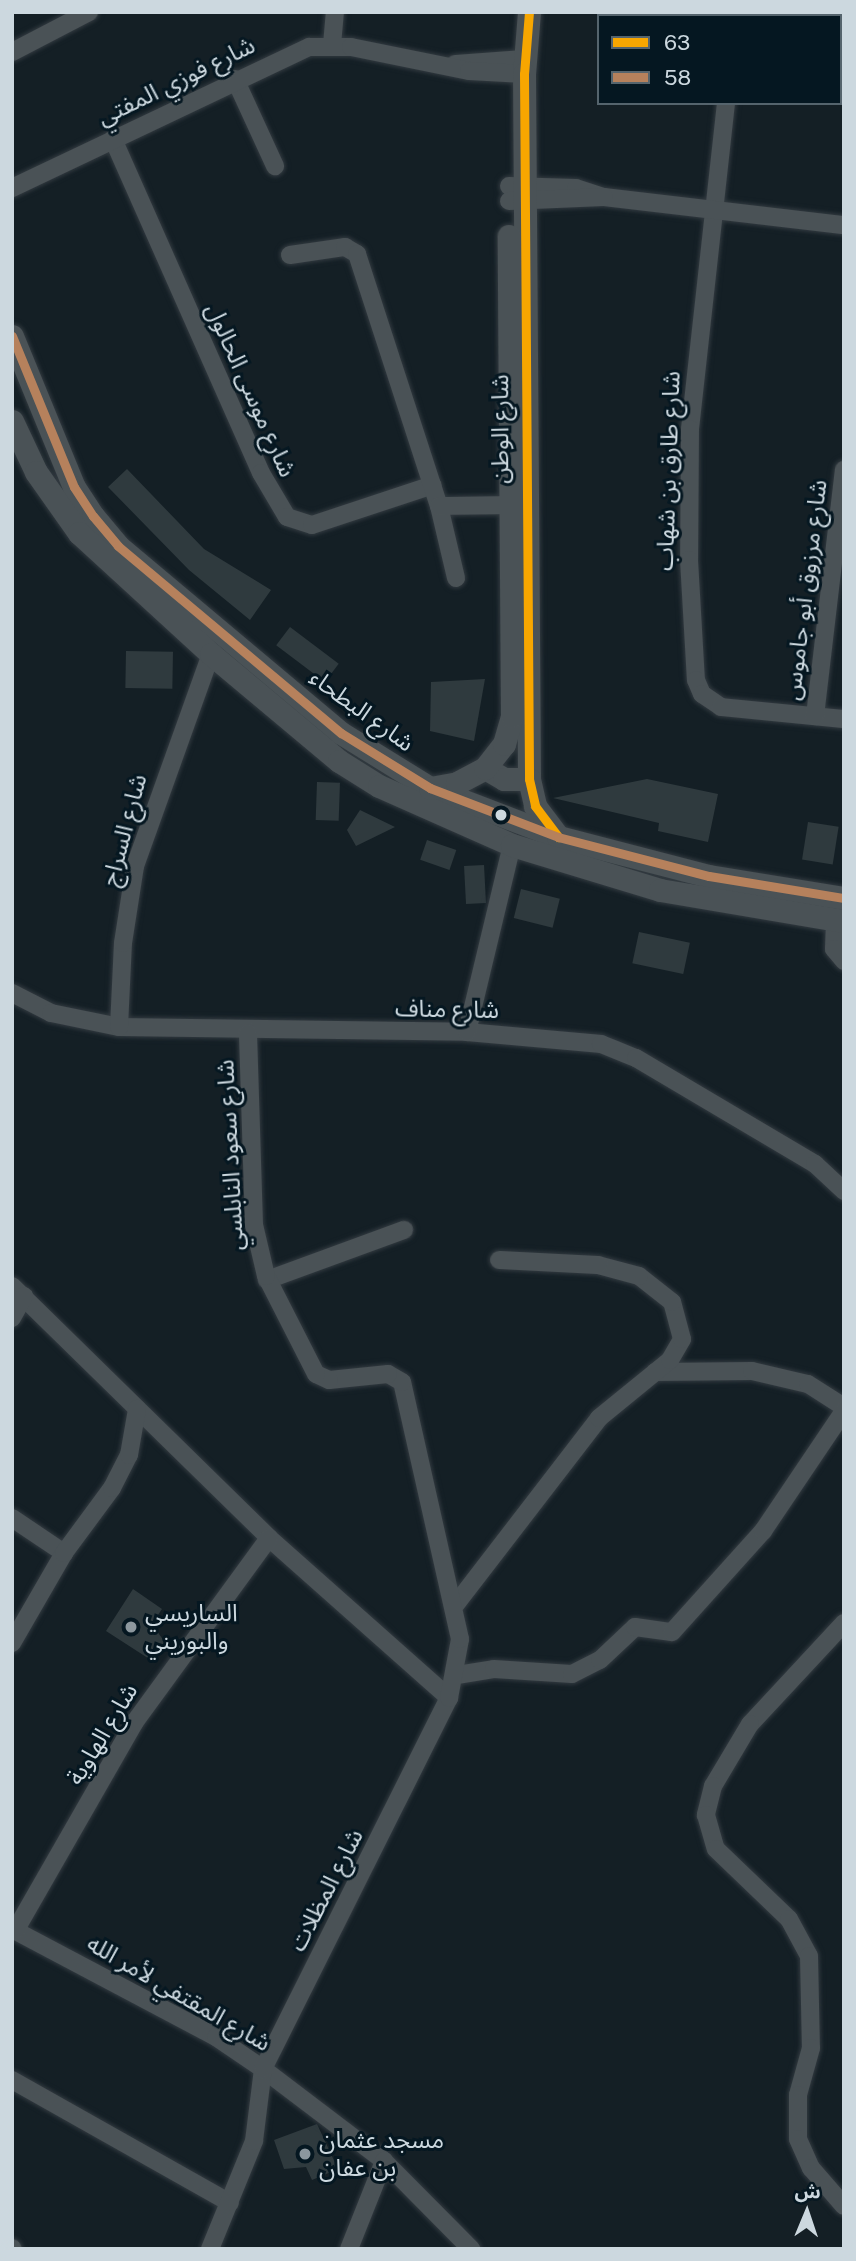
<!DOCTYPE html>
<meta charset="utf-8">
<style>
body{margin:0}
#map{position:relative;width:856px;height:2261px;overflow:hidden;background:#141f25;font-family:"Public Sans","Noto Sans Arabic",sans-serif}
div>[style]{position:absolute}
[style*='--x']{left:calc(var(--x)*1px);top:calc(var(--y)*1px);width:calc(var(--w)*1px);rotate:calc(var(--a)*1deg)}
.building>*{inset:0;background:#2f3a3e;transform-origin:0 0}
.roads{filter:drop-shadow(0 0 2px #323a40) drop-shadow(0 0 2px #323a40)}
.minor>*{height:18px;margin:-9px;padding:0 9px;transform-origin:9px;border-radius:9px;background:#4a5256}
.tertiary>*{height:23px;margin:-11.5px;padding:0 11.5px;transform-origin:11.5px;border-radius:11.5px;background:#4a5256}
.bus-1>*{height:9px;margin:-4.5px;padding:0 4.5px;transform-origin:4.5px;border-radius:4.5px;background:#f7a600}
.bus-2>*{height:9px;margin:-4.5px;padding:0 4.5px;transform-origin:4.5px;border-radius:4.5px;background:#b6815c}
.dots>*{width:19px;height:19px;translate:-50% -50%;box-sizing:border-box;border:4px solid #051721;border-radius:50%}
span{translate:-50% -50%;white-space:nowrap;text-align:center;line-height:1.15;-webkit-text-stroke:6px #051721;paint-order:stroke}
.street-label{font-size:24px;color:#ccd8df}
.poi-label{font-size:24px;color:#ccd8df}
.left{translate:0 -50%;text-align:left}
.frame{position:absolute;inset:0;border:14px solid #ccd8df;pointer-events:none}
.legend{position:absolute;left:597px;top:14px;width:245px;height:91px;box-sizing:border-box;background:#051721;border:2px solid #55646d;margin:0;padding:9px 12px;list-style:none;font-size:21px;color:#ccd8df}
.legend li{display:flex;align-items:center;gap:14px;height:35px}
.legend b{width:35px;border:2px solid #55646d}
.north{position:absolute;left:772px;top:2177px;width:70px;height:70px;-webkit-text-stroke:5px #051721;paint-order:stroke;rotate:2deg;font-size:19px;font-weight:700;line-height:28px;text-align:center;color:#ccd8df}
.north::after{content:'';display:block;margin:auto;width:24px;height:32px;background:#ccd8df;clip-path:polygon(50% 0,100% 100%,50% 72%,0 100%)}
</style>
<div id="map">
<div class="building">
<i style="clip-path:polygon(127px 469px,204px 549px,271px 590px,250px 620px,189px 570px,108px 487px)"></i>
<i style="left:290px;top:627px;width:61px;height:23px;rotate:37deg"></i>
<i style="left:126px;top:651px;width:47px;height:37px;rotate:1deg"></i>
<i style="clip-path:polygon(485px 679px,474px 741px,430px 731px,431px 682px)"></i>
<i style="clip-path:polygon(647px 779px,718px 794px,708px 842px,658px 831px,659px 823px,553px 798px)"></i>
<i style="left:317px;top:782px;width:23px;height:38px;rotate:2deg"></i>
<i style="clip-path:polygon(360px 810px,395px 827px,356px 846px,347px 830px)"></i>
<i style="left:808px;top:822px;width:31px;height:38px;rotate:9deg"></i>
<i style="left:427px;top:840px;width:31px;height:21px;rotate:19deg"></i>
<i style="left:484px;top:865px;width:38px;height:20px;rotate:87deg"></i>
<i style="left:521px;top:889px;width:40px;height:30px;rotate:14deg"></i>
<i style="left:639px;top:932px;width:52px;height:32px;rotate:12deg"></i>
<i style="clip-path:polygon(133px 1589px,162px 1609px,152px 1624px,166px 1644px,154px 1662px,106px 1631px)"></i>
<i style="clip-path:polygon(317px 2124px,338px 2169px,312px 2180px,306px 2167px,284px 2169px,274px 2140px)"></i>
</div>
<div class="roads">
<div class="minor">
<i style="--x:737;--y:16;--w:4;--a:-90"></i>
<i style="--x:332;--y:45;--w:33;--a:-85"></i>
<i style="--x:12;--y:52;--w:87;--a:-27.5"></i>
<i style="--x:455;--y:64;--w:70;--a:-4.1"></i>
<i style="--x:235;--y:79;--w:96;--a:65.3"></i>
<i style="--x:726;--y:103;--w:328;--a:96.3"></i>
<i style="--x:690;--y:429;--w:131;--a:90.4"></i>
<i style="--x:689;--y:560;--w:120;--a:86.7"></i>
<i style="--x:696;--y:680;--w:15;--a:67"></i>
<i style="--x:702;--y:694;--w:23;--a:34"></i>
<i style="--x:721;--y:707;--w:124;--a:5.6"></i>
<i style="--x:113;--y:139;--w:365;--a:66.1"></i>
<i style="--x:261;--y:473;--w:51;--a:59.4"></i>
<i style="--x:287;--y:517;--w:26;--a:18"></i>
<i style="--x:312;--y:525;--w:127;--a:-18.3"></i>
<i style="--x:509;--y:186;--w:67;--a:1.7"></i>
<i style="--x:576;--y:188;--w:29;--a:18"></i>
<i style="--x:604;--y:197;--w:242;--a:6.7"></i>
<i style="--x:12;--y:188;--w:329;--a:-25.4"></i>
<i style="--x:309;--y:47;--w:42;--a:0"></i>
<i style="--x:351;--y:47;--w:120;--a:11.5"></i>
<i style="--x:469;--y:71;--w:55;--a:3.1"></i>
<i style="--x:509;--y:201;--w:95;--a:-2.4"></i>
<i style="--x:290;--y:255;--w:56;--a:-8.3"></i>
<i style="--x:345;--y:247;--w:14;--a:30"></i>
<i style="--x:357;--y:254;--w:265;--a:72"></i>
<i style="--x:439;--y:506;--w:74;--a:76.7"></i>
<i style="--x:439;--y:506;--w:68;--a:-0.8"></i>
<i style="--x:815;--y:716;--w:248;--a:-83.3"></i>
<i style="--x:835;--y:920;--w:29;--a:92"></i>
<i style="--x:834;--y:949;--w:16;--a:50"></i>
<i style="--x:12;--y:993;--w:44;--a:27.1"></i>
<i style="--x:51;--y:1013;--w:69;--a:11.6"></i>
<i style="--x:119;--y:1027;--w:348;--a:0.8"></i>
<i style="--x:467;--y:1032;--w:135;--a:5.1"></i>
<i style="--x:601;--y:1044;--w:38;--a:22"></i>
<i style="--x:636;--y:1058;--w:208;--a:30.6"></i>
<i style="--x:815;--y:1164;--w:40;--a:43"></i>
<i style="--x:119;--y:1027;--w:84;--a:-87.3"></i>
<i style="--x:123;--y:943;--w:78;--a:-81.1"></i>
<i style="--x:135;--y:866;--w:225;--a:-70.3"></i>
<i style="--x:467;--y:1032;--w:192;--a:-76.5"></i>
<i style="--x:267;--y:1280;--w:146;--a:-20.1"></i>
<i style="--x:12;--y:1286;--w:360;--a:44.4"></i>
<i style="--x:269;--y:1538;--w:241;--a:41.6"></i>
<i style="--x:12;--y:1318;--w:25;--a:-61"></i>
<i style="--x:655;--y:1372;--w:97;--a:-0.6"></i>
<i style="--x:752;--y:1371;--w:57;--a:13.1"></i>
<i style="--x:808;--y:1384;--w:43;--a:32.6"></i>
<i style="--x:12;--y:1518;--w:63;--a:33.9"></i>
<i style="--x:456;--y:1604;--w:235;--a:-52.4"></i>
<i style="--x:599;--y:1418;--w:92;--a:-39.2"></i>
<i style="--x:670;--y:1360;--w:24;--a:-60"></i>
<i style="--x:682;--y:1339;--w:38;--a:-105"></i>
<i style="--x:672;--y:1302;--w:42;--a:-141.8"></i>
<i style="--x:639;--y:1276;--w:42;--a:-165"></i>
<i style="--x:598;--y:1265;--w:99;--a:-177.1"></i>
<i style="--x:844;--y:1623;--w:138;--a:132.9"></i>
<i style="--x:750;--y:1724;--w:72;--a:120.8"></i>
<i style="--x:713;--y:1786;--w:30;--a:104"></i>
<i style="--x:706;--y:1815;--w:35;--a:74"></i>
<i style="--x:716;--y:1849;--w:101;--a:43.8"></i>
<i style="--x:789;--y:1919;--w:42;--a:61.6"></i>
<i style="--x:809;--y:1956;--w:92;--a:88.8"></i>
<i style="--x:811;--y:2048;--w:49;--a:105.5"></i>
<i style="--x:798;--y:2095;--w:44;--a:90"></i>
<i style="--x:798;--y:2139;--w:32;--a:66"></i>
<i style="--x:811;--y:2168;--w:50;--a:49"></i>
<i style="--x:12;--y:1643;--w:104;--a:-60"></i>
<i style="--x:64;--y:1553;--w:81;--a:-53.6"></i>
<i style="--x:112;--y:1488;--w:37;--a:-63"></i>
<i style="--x:129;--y:1455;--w:47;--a:-80.1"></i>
<i style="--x:457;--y:1675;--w:37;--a:-9"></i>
<i style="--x:494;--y:1669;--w:78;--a:3.7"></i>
<i style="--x:572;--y:1674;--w:31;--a:-27"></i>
<i style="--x:600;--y:1660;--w:48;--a:-43.3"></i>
<i style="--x:635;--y:1627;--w:37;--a:8"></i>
<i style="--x:672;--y:1632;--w:136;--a:-48"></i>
<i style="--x:763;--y:1531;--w:145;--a:-56"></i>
<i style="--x:12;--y:1929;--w:231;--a:27.9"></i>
<i style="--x:216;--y:2037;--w:57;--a:34.2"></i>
<i style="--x:263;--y:2069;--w:152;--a:37.2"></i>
<i style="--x:384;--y:2161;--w:124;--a:45.3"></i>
<i style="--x:15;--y:1931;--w:240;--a:-60.2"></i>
<i style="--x:134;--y:1723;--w:229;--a:-53.9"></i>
<i style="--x:12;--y:2080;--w:250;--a:29.4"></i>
<i style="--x:12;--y:2248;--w:1;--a:45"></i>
<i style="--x:210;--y:2249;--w:117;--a:-67.8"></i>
<i style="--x:254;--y:2141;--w:73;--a:-82.9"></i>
<i style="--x:263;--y:2069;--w:415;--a:-63.4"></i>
<i style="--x:449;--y:1698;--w:60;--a:-79.4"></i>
<i style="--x:460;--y:1639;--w:263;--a:-102.7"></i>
<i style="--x:402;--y:1382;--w:16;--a:-150"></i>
<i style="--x:388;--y:1374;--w:59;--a:174.2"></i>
<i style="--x:329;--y:1380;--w:14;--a:-155"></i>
<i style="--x:316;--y:1374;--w:110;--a:-117"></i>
<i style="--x:266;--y:1276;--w:52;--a:-103.2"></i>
<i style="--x:254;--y:1225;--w:192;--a:-91.8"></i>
<i style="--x:349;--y:2249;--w:95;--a:-68.3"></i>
</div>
<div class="tertiary">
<i style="--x:529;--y:12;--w:62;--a:94.6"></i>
<i style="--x:524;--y:74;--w:705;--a:89.59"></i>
<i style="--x:529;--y:779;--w:28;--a:77"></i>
<i style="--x:535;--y:806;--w:39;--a:53"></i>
<i style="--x:12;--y:336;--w:163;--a:67.7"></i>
<i style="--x:74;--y:487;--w:35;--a:57"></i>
<i style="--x:93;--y:516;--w:39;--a:50"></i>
<i style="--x:118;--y:546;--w:291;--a:40"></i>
<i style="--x:341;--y:733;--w:105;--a:31.7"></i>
<i style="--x:430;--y:788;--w:137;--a:20.9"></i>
<i style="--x:558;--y:837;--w:156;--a:14.5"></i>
<i style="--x:709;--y:876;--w:137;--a:9.3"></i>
<i style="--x:12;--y:421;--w:56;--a:64.8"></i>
<i style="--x:36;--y:472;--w:75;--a:54.8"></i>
<i style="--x:79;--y:533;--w:179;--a:42.5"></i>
<i style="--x:211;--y:654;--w:167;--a:39.9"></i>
<i style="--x:339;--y:761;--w:47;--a:32"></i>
<i style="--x:379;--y:786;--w:145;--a:23.9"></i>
<i style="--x:512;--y:845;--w:155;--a:16.9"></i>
<i style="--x:660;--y:890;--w:187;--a:9.6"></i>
<i style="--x:485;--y:768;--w:22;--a:30"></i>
<i style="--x:504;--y:779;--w:25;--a:0"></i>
<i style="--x:430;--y:788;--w:27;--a:-10"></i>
<i style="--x:457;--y:783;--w:32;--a:-28"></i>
<i style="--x:485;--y:768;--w:31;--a:-52"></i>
<i style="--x:504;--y:744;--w:29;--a:-74"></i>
<i style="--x:512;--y:716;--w:480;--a:-90.4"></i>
</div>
</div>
<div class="bus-1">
<i style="--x:529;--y:12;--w:62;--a:94.6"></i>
<i style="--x:524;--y:74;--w:705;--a:89.59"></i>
<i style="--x:529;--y:779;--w:28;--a:77"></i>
<i style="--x:535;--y:806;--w:39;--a:53"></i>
</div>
<div class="bus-2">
<i style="--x:12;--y:336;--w:163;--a:67.7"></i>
<i style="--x:74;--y:487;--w:35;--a:57"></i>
<i style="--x:93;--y:516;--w:39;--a:50"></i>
<i style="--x:118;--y:546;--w:291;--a:40"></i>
<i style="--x:341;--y:733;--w:105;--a:31.7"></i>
<i style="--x:430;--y:788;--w:137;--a:20.9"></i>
<i style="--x:558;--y:837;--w:156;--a:14.5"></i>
<i style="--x:709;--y:876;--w:137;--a:9.3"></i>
</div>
<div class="dots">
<i style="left:501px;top:815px;background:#ccd8df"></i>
<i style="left:131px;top:1627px;background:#8c979e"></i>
<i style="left:305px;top:2154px;background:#8c979e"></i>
</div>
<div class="street-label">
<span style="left:176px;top:81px;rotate:-26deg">شارع فوزي المفتي</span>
<span style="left:251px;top:390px;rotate:66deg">شارع موسى الحالول</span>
<span style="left:500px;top:429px;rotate:-90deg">شارع الوطن</span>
<span style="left:668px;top:471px;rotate:-88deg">شارع طارق بن شهاب</span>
<span style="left:805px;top:590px;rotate:-83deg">شارع مرزوق أبو جاموس</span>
<span style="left:362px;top:710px;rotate:36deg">شارع البطحاء</span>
<span style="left:124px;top:830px;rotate:-75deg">شارع السراج</span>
<span style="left:447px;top:1009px;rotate:1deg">شارع مناف</span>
<span style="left:230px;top:1155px;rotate:-93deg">شارع سعود النابلسي</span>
<span style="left:102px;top:1734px;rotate:-59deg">شارع الهاوية</span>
<span style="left:326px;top:1890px;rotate:-63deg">شارع المظلات</span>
<span style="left:179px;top:1993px;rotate:30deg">شارع المقتفي لأمر الله</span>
</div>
<div class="poi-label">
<span class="left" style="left:145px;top:1627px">الساريسي<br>والبوريني</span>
<span class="left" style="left:319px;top:2154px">مسجد عثمان<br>بن عفان</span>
</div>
<div class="frame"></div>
<ul class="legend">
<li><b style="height:9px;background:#f7a600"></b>63</li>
<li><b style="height:9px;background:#b6815c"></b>58</li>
</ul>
<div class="north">ش</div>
</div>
